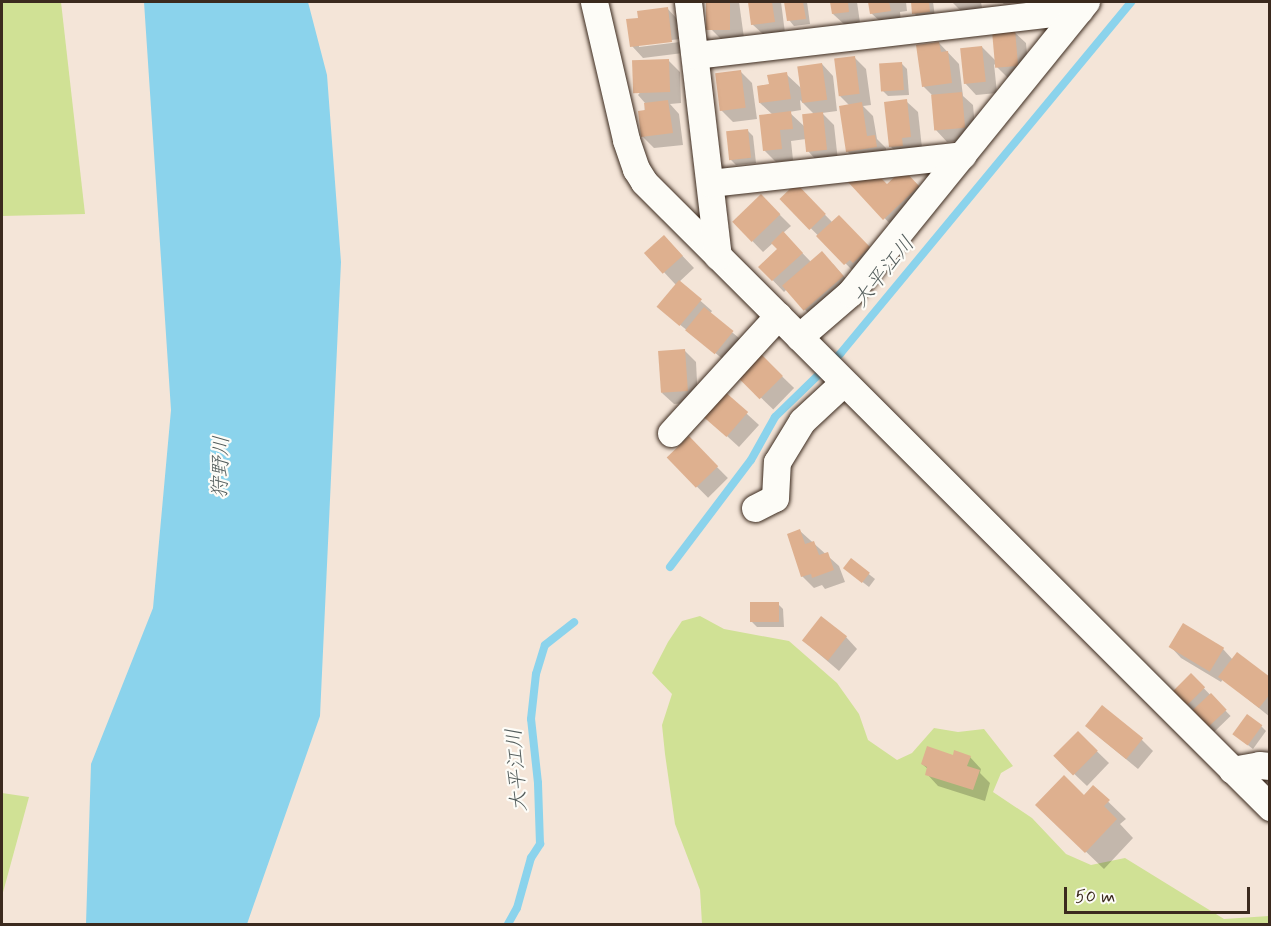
<!DOCTYPE html>
<meta charset="utf-8">
<style>
body{margin:0}
#map{position:relative;width:1271px;height:926px;overflow:hidden;background:#f4e5d8;font-family:Mynerve,"Klee One",sans-serif}
div>[style]{position:absolute}
[style*='--x']{left:calc(var(--x)*1px);top:calc(var(--y)*1px);width:calc(var(--w)*1px);rotate:calc(var(--a)*1deg)}
.green>*{inset:0;background:#d0e195}
.water>*{inset:0;background:#8bd3ec}
.shadow>*{inset:0;background:#0003;transform-origin:0 0}
.stream>*{height:8px;margin:-4px;padding:0 4px;transform-origin:4px;border-radius:4px;background:#8bd3ec}
.building>*{inset:0;background:#deb08f;transform-origin:0 0}
.roads{filter:drop-shadow(0 0 2px #3b2a1e) drop-shadow(0 0 2px #3b2a1e)}
.street>*{height:27px;margin:-13.5px;padding:0 13.5px;transform-origin:13.5px;border-radius:13.5px;background:#fdfcf7}
span{translate:-50% -50%;white-space:nowrap;text-align:center;line-height:1.15;-webkit-text-stroke:4.5px #fdfcf7;paint-order:stroke}
.water-label{font-size:21px;color:#535d5c;font-style:italic}
.frame{position:absolute;inset:0;border:3px solid #3b2a1e;pointer-events:none}
.scale{position:absolute;left:1064px;top:887px;width:186px;height:27px;box-sizing:border-box;border:3px solid #3b2a1e;border-top:0;padding-left:8px;font-size:18px;line-height:21px;white-space:nowrap;color:#3b2a1e;-webkit-text-stroke:4px #fdfcf7;paint-order:stroke}
</style>
<div id="map">
<div class="green">
<i style="clip-path:polygon(2px 2px,61px 2px,85px 214px,2px 216px)"></i>
<i style="clip-path:polygon(700px 616px,724px 629px,789px 641px,837px 683px,859px 714px,868px 740px,897px 760px,912px 753px,934px 728px,958px 732px,984px 729px,1013px 766px,1001px 773px,993px 792px,1032px 818px,1066px 854px,1091px 865px,1125px 858px,1224px 919px,1269px 916px,1269px 924px,702px 924px,700px 890px,675px 824px,665px 754px,662px 725px,672px 694px,652px 673px,668px 642px,682px 621px)"></i>
<i style="clip-path:polygon(2px 793px,29px 797px,2px 896px)"></i>
</div>
<div class="water">
<i style="clip-path:polygon(144px 2px,308px 2px,327px 75px,341px 262px,320px 716px,247px 924px,86px 924px,91px 764px,153px 608px,171px 410px)"></i>
</div>
<div class="shadow">
<i style="clip-path:polygon(707px 2px,739px 2px,744px 38px,722px 40px,711px 29px)"></i>
<i style="clip-path:polygon(749px 2px,781px 2px,785px 33px,764px 35px,752px 24px)"></i>
<i style="clip-path:polygon(786px 2px,807px 2px,810px 24px,794px 26px,789px 20px)"></i>
<i style="clip-path:polygon(832px 2px,857px 2px,860px 23px,845px 25px,833px 14px)"></i>
<i style="clip-path:polygon(870px 2px,906px 2px,907px 11px,900px 12px,901px 22px,883px 24px,871px 13px)"></i>
<i style="clip-path:polygon(912px 2px,933px 2px,935px 17px,919px 18px,914px 13px)"></i>
<i style="clip-path:polygon(952px 2px,981px 2px,982px 8px,961px 11px)"></i>
<i style="clip-path:polygon(1001px 2px,1022px 2px,1004px 4px)"></i>
<i style="clip-path:polygon(evenodd,667px 8px,678px 20px,683px 53px,643px 58px,632px 46px,640px 19px,667px 8px,680px 39px,680px 42px,639px 47px,639px 44px,680px 39px)"></i>
<i style="clip-path:polygon(1014px 32px,1026px 43px,1029px 77px,1009px 79px,994px 64px,997px 93px,976px 95px,965px 83px,982px 47px,997px 62px)"></i>
<i style="clip-path:polygon(939px 43px,959px 64px,963px 96px,973px 105px,976px 139px,947px 142px,936px 130px,932px 95px,924px 87px,917px 46px)"></i>
<i style="clip-path:polygon(855px 58px,866px 69px,871px 105px,863px 106px,873px 116px,877px 139px,886px 148px,887px 158px,858px 162px,847px 151px,850px 106px,840px 96px)"></i>
<i style="clip-path:polygon(668px 60px,680px 72px,681px 103px,670px 104px,679px 114px,683px 145px,654px 148px,643px 137px,645px 103px,638px 95px)"></i>
<i style="clip-path:polygon(901px 63px,907px 69px,909px 95px,888px 96px,883px 91px)"></i>
<i style="clip-path:polygon(evenodd,822px 64px,833px 76px,837px 111px,822px 113px,834px 125px,838px 161px,819px 163px,808px 151px,806px 139px,791px 141px,793px 160px,776px 162px,764px 150px,773px 115px,760px 103px,770px 85px,786px 74px,801px 88px,822px 64px,800px 100px,814px 114px,805px 127px,789px 112px,801px 110px,800px 100px)"></i>
<i style="clip-path:polygon(741px 72px,752px 83px,757px 119px,733px 122px,721px 110px)"></i>
<i style="clip-path:polygon(906px 101px,918px 112px,922px 148px,902px 158px,891px 147px)"></i>
<i style="clip-path:polygon(747px 130px,753px 136px,756px 163px,736px 165px,731px 160px)"></i>
<i style="clip-path:polygon(850px 182px,887px 186px,915px 182px,929px 198px,896px 230px)"></i>
<i style="clip-path:polygon(796px 185px,832px 222px,839px 217px,880px 259px,857px 275px,782px 199px)"></i>
<i style="clip-path:polygon(761px 196px,791px 226px,783px 233px,811px 262px,833px 264px,854px 288px,816px 322px,787px 289px,784px 292px,760px 267px,779px 249px,773px 243px,763px 252px,734px 222px)"></i>
<i style="clip-path:polygon(675px 248px,694px 268px,679px 282px,712px 311px,710px 314px,745px 343px,729px 364px,658px 307px,676px 285px,646px 253px)"></i>
<i style="clip-path:polygon(684px 350px,696px 362px,698px 402px,674px 404px,662px 393px)"></i>
<i style="left:761px;top:356px;width:46px;height:30px;rotate:44deg"></i>
<i style="clip-path:polygon(724px 393px,759px 425px,739px 447px,716px 426px)"></i>
<i style="left:689px;top:439px;width:55px;height:28px;rotate:45deg"></i>
<i style="clip-path:polygon(800px 531px,839px 566px,845px 582px,825px 589px,822px 585px,814px 588px,802px 576px)"></i>
<i style="clip-path:polygon(851px 560px,875px 579px,869px 587px,851px 573px)"></i>
<i style="clip-path:polygon(778px 604px,783px 609px,784px 627px,757px 627px,752px 622px)"></i>
<i style="clip-path:polygon(846px 637px,857px 649px,839px 671px,804px 641px)"></i>
<i style="clip-path:polygon(1170px 646px,1223px 649px,1233px 660px,1270px 679px,1270px 717px,1223px 679px,1221px 682px,1181px 658px)"></i>
<i style="left:1191px;top:675px;width:57px;height:23px;rotate:46deg"></i>
<i style="clip-path:polygon(1261px 726px,1266px 731px,1253px 749px,1240px 739px)"></i>
<i style="clip-path:polygon(1078px 733px,1109px 763px,1087px 786px,1068px 768px)"></i>
<i style="clip-path:polygon(1099px 737px,1142px 740px,1153px 751px,1138px 769px)"></i>
<i style="clip-path:polygon(954px 757px,970px 757px,981px 769px,980px 773px,990px 783px,985px 801px,938px 786px,927px 774px,928px 769px,922px 764px)"></i>
<i style="clip-path:polygon(1262px 774px,1270px 782px,1270px 792px,1257px 779px)"></i>
<i style="clip-path:polygon(1093px 787px,1126px 819px,1120px 824px,1133px 838px,1104px 869px,1055px 822px)"></i>
</div>
<div class="stream">
<i style="--x:670;--y:567;--w:134;--a:-52.9"></i>
<i style="--x:751;--y:460;--w:49;--a:-60.8"></i>
<i style="--x:775;--y:417;--w:91;--a:-44.1"></i>
<i style="--x:840;--y:354;--w:457;--a:-50.4"></i>
<i style="--x:508;--y:924;--w:18;--a:-61"></i>
<i style="--x:517;--y:908;--w:52;--a:-74.4"></i>
<i style="--x:531;--y:858;--w:17;--a:-57"></i>
<i style="--x:540;--y:844;--w:61;--a:-91.9"></i>
<i style="--x:538;--y:783;--w:64;--a:-96.2"></i>
<i style="--x:531;--y:719;--w:45;--a:-83.7"></i>
<i style="--x:536;--y:674;--w:30;--a:-73"></i>
<i style="--x:545;--y:645;--w:37;--a:-38"></i>
</div>
<div class="building">
<i style="left:706px;top:2px;width:24px;height:28px"></i>
<i style="clip-path:polygon(748px 2px,772px 2px,775px 22px,751px 25px)"></i>
<i style="clip-path:polygon(784px 2px,803px 2px,806px 19px,787px 21px)"></i>
<i style="clip-path:polygon(830px 2px,848px 2px,849px 12px,832px 14px)"></i>
<i style="clip-path:polygon(868px 2px,889px 2px,891px 11px,870px 14px)"></i>
<i style="clip-path:polygon(911px 2px,929px 2px,930px 12px,912px 14px)"></i>
<i style="clip-path:polygon(668px 7px,672px 42px,630px 47px,626px 19px,638px 18px,637px 11px)"></i>
<i style="left:1015px;top:30px;width:36px;height:23px;rotate:85deg"></i>
<i style="clip-path:polygon(939px 42px,941px 52px,948px 51px,952px 83px,922px 87px,916px 45px)"></i>
<i style="left:982px;top:46px;width:36px;height:22px;rotate:84deg"></i>
<i style="left:855px;top:56px;width:38px;height:21px;rotate:83deg"></i>
<i style="left:669px;top:59px;width:33px;height:37px;rotate:88deg"></i>
<i style="left:902px;top:62px;width:28px;height:23px;rotate:86deg"></i>
<i style="left:822px;top:63px;width:37px;height:25px;rotate:82deg"></i>
<i style="left:741px;top:70px;width:38px;height:26px;rotate:83deg"></i>
<i style="clip-path:polygon(787px 72px,791px 99px,759px 103px,757px 86px,769px 84px,767px 75px)"></i>
<i style="left:962px;top:92px;width:36px;height:31px;rotate:85deg"></i>
<i style="clip-path:polygon(907px 99px,911px 137px,902px 138px,903px 146px,889px 147px,884px 102px)"></i>
<i style="clip-path:polygon(668px 100px,673px 133px,641px 137px,638px 111px,645px 110px,644px 103px)"></i>
<i style="clip-path:polygon(862px 102px,867px 136px,875px 135px,877px 147px,846px 152px,839px 106px)"></i>
<i style="clip-path:polygon(791px 111px,793px 129px,780px 130px,782px 149px,763px 151px,759px 115px)"></i>
<i style="left:823px;top:112px;width:38px;height:21px;rotate:84deg"></i>
<i style="left:748px;top:129px;width:29px;height:22px;rotate:84deg"></i>
<i style="clip-path:polygon(903px 169px,919px 186px,883px 220px,848px 182px,859px 171px,878px 175px,887px 184px)"></i>
<i style="left:796px;top:183px;width:43px;height:23px;rotate:46deg"></i>
<i style="left:761px;top:194px;width:28px;height:40px;rotate:46deg"></i>
<i style="clip-path:polygon(839px 215px,870px 247px,853px 263px,850px 260px,844px 265px,816px 236px)"></i>
<i style="clip-path:polygon(783px 231px,803px 253px,772px 281px,758px 267px,777px 249px,771px 243px)"></i>
<i style="left:664px;top:235px;width:28px;height:27px;rotate:48deg"></i>
<i style="left:822px;top:251px;width:33px;height:53px;rotate:49deg"></i>
<i style="left:679px;top:280px;width:30px;height:35px;rotate:40deg"></i>
<i style="left:704px;top:307px;width:38px;height:30px;rotate:39deg"></i>
<i style="left:685px;top:349px;width:42px;height:27px;rotate:86deg"></i>
<i style="left:761px;top:354px;width:31px;height:33px;rotate:45deg"></i>
<i style="left:724px;top:391px;width:32px;height:33px;rotate:41deg"></i>
<i style="left:689px;top:436px;width:42px;height:31px;rotate:46deg"></i>
<i style="clip-path:polygon(800px 529px,805px 544px,814px 541px,819px 555px,828px 552px,834px 570px,812px 578px,811px 574px,801px 577px,787px 534px)"></i>
<i style="left:851px;top:558px;width:24px;height:13px;rotate:38deg"></i>
<i style="left:779px;top:602px;width:20px;height:29px;rotate:90deg"></i>
<i style="left:821px;top:616px;width:33px;height:31px;rotate:38deg"></i>
<i style="left:1183px;top:623px;width:48px;height:28px;rotate:31deg"></i>
<i style="clip-path:polygon(1237px 652px,1270px 677px,1270px 694px,1259px 708px,1218px 677px)"></i>
<i style="left:1191px;top:673px;width:20px;height:26px;rotate:45deg"></i>
<i style="left:1211px;top:693px;width:23px;height:25px;rotate:47deg"></i>
<i style="left:1102px;top:705px;width:53px;height:27px;rotate:39deg"></i>
<i style="left:1247px;top:714px;width:19px;height:25px;rotate:36deg"></i>
<i style="left:1078px;top:731px;width:28px;height:35px;rotate:45deg"></i>
<i style="clip-path:polygon(927px 746px,953px 755px,954px 750px,971px 756px,967px 766px,980px 770px,973px 790px,925px 775px,927px 767px,921px 764px)"></i>
<i style="clip-path:polygon(1064px 775px,1084px 795px,1093px 785px,1110px 800px,1104px 806px,1117px 819px,1085px 853px,1035px 805px)"></i>
</div>
<div class="roads">
<div class="street">
<i style="--x:594;--y:2;--w:142;--a:76.9"></i>
<i style="--x:626;--y:140;--w:31;--a:71"></i>
<i style="--x:636;--y:169;--w:15;--a:58"></i>
<i style="--x:644;--y:182;--w:885;--a:44.95"></i>
<i style="--x:688;--y:2;--w:256;--a:83.3"></i>
<i style="--x:695;--y:55;--w:387;--a:-6.7"></i>
<i style="--x:710;--y:183;--w:254;--a:-6.3"></i>
<i style="--x:799;--y:337;--w:67;--a:-40.8"></i>
<i style="--x:850;--y:293;--w:375;--a:-51"></i>
<i style="--x:671;--y:433;--w:159;--a:-47.6"></i>
<i style="--x:755;--y:508;--w:22;--a:-27"></i>
<i style="--x:775;--y:498;--w:36;--a:-87"></i>
<i style="--x:777;--y:462;--w:48;--a:-58.6"></i>
<i style="--x:802;--y:421;--w:56;--a:-42.8"></i>
<i style="--x:1232;--y:770;--w:27;--a:-10"></i>
<i style="--x:1259;--y:765;--w:11;--a:5"></i>
</div>
</div>
<div class="water-label">
<span style="left:884px;top:272px;rotate:-51deg">大平江川</span>
<span style="left:221px;top:467px;rotate:-88deg">狩野川</span>
<span style="left:517px;top:770px;rotate:-94deg">大平江川</span>
</div>
<div class="frame"></div>
<div class="scale">50 m</div>
</div>
